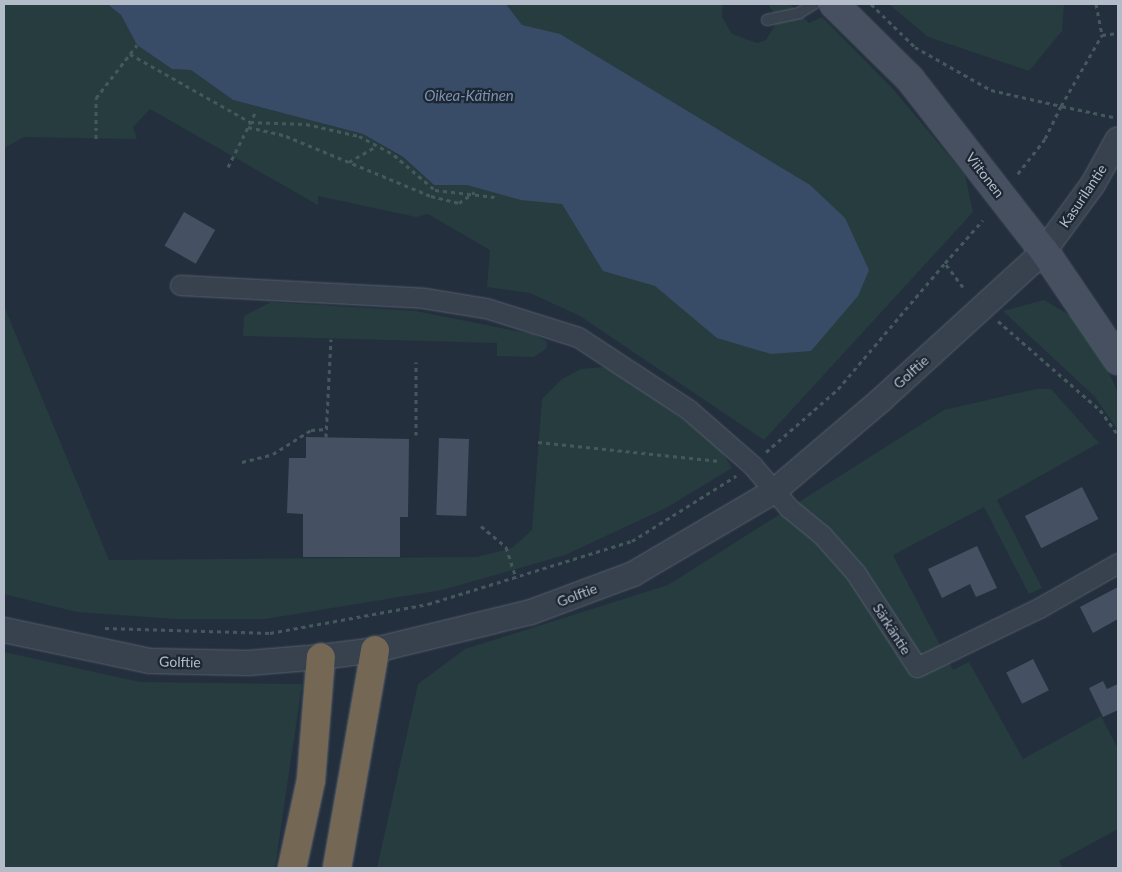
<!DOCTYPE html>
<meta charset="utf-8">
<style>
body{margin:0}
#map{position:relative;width:1122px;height:872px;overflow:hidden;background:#242f3e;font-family:Lato,sans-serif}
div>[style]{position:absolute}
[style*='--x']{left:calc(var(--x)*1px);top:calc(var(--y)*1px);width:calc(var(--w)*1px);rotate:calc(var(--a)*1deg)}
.green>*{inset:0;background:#263c3f}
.water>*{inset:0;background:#394c67}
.building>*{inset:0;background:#455162;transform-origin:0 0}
.path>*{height:3px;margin-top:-1.5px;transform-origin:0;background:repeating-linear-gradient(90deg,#44595c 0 4px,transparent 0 8px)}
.roads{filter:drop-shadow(0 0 1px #565f6c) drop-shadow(0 0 1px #565f6c)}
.service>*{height:10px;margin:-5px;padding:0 5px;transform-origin:5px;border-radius:5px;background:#38414e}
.minor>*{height:19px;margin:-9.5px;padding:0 9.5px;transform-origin:9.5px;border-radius:9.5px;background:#38414e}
.tertiary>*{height:24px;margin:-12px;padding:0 12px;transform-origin:12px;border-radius:12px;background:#38414e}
.secondary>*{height:28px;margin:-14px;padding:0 14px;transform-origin:14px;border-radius:14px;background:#465061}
.motorway>*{height:28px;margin:-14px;padding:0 14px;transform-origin:14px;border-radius:14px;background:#746855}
span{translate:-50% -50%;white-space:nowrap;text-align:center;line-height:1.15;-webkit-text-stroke:4.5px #1d2633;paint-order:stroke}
.street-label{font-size:14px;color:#b4bcc9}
.water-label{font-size:15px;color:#7c92b1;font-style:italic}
.frame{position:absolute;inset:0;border:5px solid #b4bcc9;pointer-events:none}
</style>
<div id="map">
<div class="green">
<i style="clip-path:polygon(4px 4px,107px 4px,121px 15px,137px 45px,172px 69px,191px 70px,233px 100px,363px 134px,403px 158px,434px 185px,522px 26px,506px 4px,723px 4px,722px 17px,732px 34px,757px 43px,766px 40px,778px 20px,768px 4px,790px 4px,809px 23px,822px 17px,893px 89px,965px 175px,973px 212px,764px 440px,580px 316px,530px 293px,487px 287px,490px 250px,428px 214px,416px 217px,318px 196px,318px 205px,150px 109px,133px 127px,137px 139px,24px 137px,4px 148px)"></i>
<i style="clip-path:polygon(889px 4px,1064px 4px,1062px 31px,1029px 71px,928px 37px)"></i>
<i style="clip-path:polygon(1044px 300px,1071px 316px,1099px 351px,1118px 393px,1118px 430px,1095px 397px,1003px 311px)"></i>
<i style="clip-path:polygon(271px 302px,416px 311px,532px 334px,546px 341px,547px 348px,534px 357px,497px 356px,497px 343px,243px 336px,244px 316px)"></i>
<i style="clip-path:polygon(4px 306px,109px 560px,477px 557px,512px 548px,532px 530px,542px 399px,562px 379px,581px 369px,604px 367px,622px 376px,717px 443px,732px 468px,666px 508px,565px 555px,442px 590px,265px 619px,175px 619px,77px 612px,4px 594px)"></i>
<i style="clip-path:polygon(1036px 389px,1051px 389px,1099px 443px,997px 500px,1042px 588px,1029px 594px,984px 507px,893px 555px,953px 670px,969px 662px,1023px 759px,1101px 716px,1118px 749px,1118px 829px,1059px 861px,1063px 868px,377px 868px,418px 684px,465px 649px,668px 585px,944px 410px)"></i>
<i style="clip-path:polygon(4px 652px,140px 682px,302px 684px,275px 868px,4px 868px)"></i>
</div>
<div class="water">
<i style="clip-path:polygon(107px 4px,506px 4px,522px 25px,560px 34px,810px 185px,845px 218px,869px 270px,858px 296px,811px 351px,771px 354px,717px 338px,655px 286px,603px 271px,562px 204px,521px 200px,467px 185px,434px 185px,403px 157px,363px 134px,233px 100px,191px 70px,172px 69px,137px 45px,121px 15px)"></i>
</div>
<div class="building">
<i style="left:184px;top:212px;width:36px;height:39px;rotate:30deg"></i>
<i style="clip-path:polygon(306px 437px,409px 439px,408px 517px,400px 517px,400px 557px,303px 557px,303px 514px,287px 513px,289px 458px,306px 458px)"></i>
<i style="left:439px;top:438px;width:30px;height:77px;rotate:2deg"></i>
<i style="left:1082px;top:487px;width:36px;height:64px;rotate:63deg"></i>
<i style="clip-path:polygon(977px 546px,997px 588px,976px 597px,970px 584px,942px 598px,928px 569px)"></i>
<i style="clip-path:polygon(1118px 587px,1118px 619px,1093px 633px,1080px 607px)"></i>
<i style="left:1033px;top:659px;width:35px;height:30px;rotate:63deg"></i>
<i style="clip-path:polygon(1103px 681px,1107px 689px,1118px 684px,1118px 710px,1103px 717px,1089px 688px)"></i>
</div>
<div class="path">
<i style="--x:871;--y:4;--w:62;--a:44.3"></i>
<i style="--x:915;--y:47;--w:87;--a:29.5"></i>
<i style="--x:991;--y:90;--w:72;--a:12.9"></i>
<i style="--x:1061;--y:106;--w:37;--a:116"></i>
<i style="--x:1045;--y:139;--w:47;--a:128.1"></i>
<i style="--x:1096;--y:4;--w:32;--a:79"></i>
<i style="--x:130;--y:54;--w:138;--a:29.5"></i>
<i style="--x:250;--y:122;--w:56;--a:2"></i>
<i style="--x:306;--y:124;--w:54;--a:12.8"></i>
<i style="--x:359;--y:136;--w:40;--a:28"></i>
<i style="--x:394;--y:155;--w:54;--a:40.5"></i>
<i style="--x:435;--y:190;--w:60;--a:6.7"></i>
<i style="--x:1113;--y:117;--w:53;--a:-168.1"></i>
<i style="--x:1061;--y:106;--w:82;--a:-60"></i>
<i style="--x:1102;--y:35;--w:16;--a:-7"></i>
<i style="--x:248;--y:127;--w:39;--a:13"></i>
<i style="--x:286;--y:136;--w:157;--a:22.5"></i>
<i style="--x:431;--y:196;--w:29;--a:14"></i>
<i style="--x:459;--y:203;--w:19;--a:-35"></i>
<i style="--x:96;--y:139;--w:41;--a:-90"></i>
<i style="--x:96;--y:98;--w:67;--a:-52.3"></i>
<i style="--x:349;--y:162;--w:32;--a:-30"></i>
<i style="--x:228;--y:167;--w:63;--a:-63.4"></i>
<i style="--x:963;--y:287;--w:30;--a:-127"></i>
<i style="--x:945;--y:263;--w:57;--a:-48.5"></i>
<i style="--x:998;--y:321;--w:135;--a:41.1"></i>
<i style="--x:1100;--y:410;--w:31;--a:54"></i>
<i style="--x:416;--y:435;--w:73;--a:-90"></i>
<i style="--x:326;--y:437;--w:98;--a:-87.1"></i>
<i style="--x:538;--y:442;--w:182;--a:6"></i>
<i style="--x:766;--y:452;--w:96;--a:-41.2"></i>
<i style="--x:838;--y:389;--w:165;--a:-49.7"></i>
<i style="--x:242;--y:462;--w:32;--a:-14"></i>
<i style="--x:273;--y:454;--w:45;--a:-32.3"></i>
<i style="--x:311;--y:430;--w:16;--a:-4"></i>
<i style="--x:481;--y:526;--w:33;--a:40"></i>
<i style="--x:506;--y:547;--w:33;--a:72"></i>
<i style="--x:105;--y:628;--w:165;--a:1.7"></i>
<i style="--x:270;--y:633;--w:161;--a:-10.4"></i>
<i style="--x:428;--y:604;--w:214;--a:-17.2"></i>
<i style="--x:632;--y:541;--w:123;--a:-32"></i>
</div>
<div class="roads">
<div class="service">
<i style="--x:767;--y:20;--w:33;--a:-12"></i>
<i style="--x:799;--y:13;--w:17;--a:-31"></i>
</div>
<div class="minor">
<i style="--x:180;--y:285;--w:244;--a:3"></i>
<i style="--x:424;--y:298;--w:63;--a:9.2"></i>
<i style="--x:486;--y:308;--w:96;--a:17.5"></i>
<i style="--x:578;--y:337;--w:133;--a:33.3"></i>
<i style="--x:689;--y:410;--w:84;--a:41.1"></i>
<i style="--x:752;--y:465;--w:57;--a:49.3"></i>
<i style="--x:789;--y:508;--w:43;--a:39.3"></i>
<i style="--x:822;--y:535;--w:50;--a:48.3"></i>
<i style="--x:855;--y:572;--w:113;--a:56.9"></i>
<i style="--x:917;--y:667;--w:136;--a:-25.8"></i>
<i style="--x:1039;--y:608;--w:91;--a:-29.7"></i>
</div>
<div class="tertiary">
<i style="--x:4;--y:630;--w:149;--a:12"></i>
<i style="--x:150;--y:661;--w:98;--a:1.2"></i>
<i style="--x:248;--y:663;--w:73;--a:-4.7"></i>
<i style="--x:321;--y:657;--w:54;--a:-7.4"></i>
<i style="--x:375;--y:650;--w:161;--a:-13.7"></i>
<i style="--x:531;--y:612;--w:109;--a:-20.4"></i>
<i style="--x:633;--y:574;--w:162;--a:-30.4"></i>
<i style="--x:773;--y:492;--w:142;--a:-40.4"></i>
<i style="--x:881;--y:400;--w:221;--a:-42.4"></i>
<i style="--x:1044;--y:251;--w:83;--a:-53.8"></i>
<i style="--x:1093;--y:184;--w:51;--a:-60.9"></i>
</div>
<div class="secondary">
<i style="--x:834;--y:4;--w:107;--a:44.6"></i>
<i style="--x:910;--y:79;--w:218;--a:52.1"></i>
<i style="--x:1044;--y:251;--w:132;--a:55.8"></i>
</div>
<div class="motorway">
<i style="--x:292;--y:868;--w:90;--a:-77.8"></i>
<i style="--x:311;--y:780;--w:123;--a:-85.4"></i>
<i style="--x:337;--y:868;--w:221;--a:-80.1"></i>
</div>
</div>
<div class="street-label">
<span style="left:985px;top:175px;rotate:52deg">Viitonen</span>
<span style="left:1083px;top:196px;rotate:-56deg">Kasurilantie</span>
<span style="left:911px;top:372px;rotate:-42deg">Golftie</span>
<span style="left:577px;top:595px;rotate:-21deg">Golftie</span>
<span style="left:892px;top:629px;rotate:57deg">Särkäntie</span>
<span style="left:180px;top:662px;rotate:1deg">Golftie</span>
</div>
<div class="water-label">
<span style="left:469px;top:96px">Oikea-Kätinen</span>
</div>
<div class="frame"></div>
</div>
